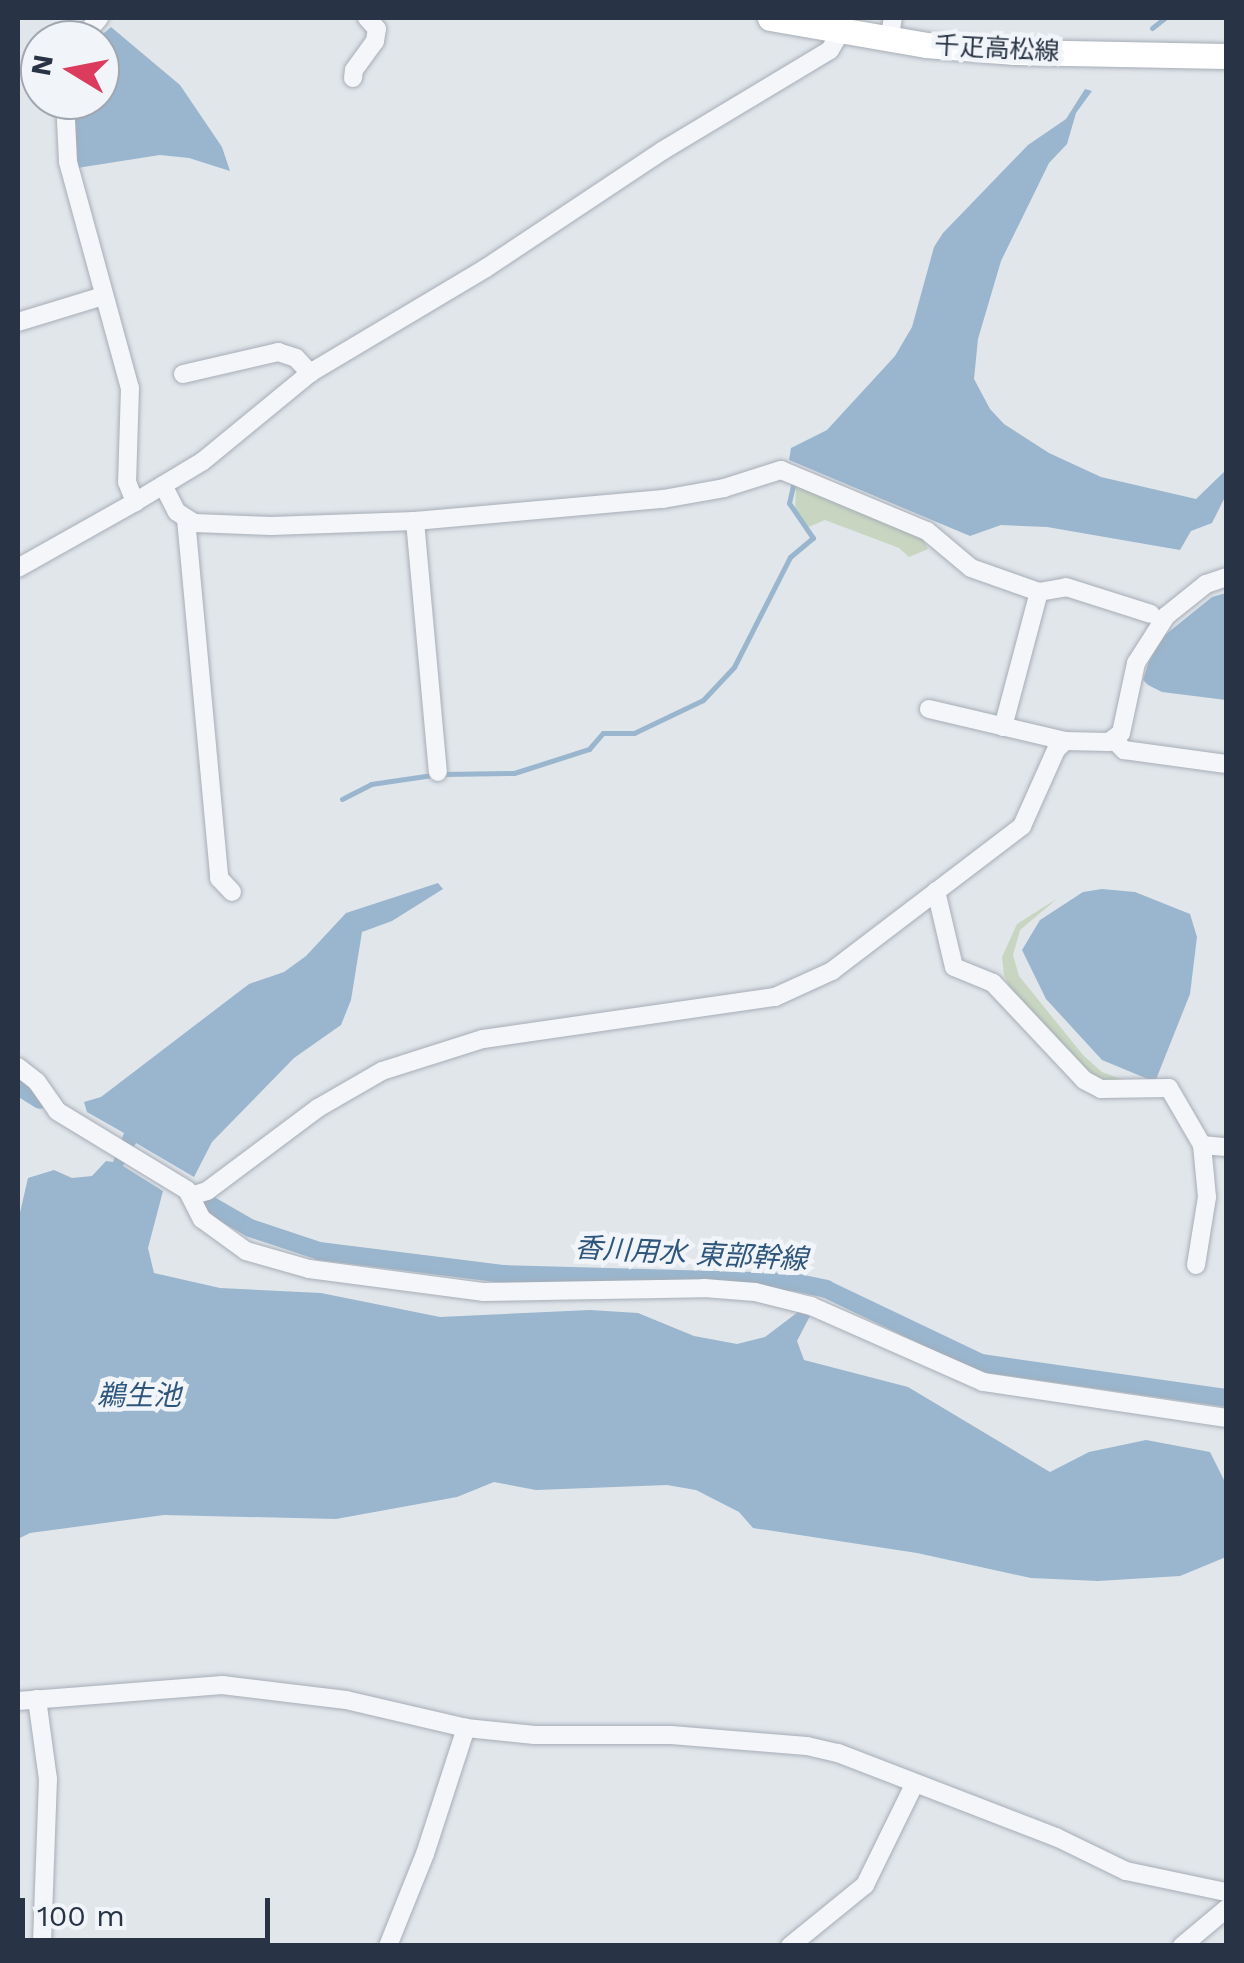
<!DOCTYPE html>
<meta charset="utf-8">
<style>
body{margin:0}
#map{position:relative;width:1244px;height:1963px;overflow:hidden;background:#e1e6eb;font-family:"Work Sans","Noto Sans JP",sans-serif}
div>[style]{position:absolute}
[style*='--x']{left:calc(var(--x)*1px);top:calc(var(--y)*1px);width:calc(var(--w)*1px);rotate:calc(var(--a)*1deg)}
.green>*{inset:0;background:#c8d6c1}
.water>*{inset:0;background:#99b6ce}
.stream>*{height:5px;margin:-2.5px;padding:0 2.5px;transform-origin:2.5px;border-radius:2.5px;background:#99b6ce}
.canal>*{height:18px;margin:-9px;padding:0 9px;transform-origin:9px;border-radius:9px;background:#99b6ce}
.roads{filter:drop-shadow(0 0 2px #a6adb6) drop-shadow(0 0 2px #a6adb6)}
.minor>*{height:18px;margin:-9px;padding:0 9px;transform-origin:9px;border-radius:9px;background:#f4f6f9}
.secondary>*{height:25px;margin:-12.5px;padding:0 12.5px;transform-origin:12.5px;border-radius:12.5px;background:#fff}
span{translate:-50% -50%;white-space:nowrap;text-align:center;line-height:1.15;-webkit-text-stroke:9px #f1f4f8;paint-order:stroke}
.street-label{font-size:25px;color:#283445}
.water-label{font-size:28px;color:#2e567c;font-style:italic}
.frame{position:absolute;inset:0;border:20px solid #283445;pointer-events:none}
.north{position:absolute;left:20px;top:20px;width:100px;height:100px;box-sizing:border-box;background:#f1f4f8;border:2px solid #a1a7b0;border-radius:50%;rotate:280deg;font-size:28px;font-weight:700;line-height:40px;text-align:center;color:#283445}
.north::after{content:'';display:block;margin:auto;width:35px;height:45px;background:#db3b5d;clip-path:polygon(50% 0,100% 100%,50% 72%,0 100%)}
.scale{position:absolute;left:20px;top:1898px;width:250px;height:45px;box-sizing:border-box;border:5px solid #283445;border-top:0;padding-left:12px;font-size:30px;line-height:35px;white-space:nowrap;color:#283445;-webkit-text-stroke:8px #f1f4f8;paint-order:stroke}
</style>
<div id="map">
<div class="green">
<i style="clip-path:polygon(796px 485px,922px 538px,928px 549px,909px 557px,899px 548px,825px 520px,809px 527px,795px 511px)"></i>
<i style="clip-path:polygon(1058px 898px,1020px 930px,1013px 955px,1019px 976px,1083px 1055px,1102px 1072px,1135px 1084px,1114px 1084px,1090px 1075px,1017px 1002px,1004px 975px,1002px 957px,1017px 924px)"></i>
</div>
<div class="water">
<i style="clip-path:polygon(111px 27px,180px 85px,222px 147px,230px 171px,189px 158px,160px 155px,77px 168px,72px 100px,100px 100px,96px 40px)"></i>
<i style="clip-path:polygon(1085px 89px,1092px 91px,1076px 113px,1067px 144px,1049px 163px,1001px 261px,978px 339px,974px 379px,990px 409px,1004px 424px,1049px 453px,1101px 477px,1196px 499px,1226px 470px,1226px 495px,1212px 523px,1191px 531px,1180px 550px,1047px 527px,1001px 525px,970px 536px,789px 460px,791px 448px,827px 430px,895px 356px,912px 327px,934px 247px,943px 233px,1028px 145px,1066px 119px)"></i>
<i style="clip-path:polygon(1226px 593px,1226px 700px,1162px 692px,1148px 685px,1143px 680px,1149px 661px,1165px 635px,1212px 597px)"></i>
<i style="clip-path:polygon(438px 883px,443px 889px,392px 921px,362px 932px,351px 1000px,341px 1025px,294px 1058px,212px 1142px,194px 1177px,136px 1143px,123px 1166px,163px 1191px,148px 1248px,154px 1273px,220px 1288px,321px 1293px,440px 1317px,590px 1310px,638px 1313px,694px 1336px,737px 1344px,765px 1337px,798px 1312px,810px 1316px,797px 1341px,804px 1360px,908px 1387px,1050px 1472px,1089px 1452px,1146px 1440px,1210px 1452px,1226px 1484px,1226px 1557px,1180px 1576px,1098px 1581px,1031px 1578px,917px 1553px,753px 1528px,739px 1512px,696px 1490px,667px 1485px,536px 1490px,494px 1482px,457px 1497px,336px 1519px,164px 1515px,30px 1533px,18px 1539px,18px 1221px,28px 1178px,54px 1170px,72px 1178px,92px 1176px,106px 1161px,113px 1162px,124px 1133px,87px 1112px,84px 1102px,101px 1097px,249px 984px,284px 972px,306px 956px,346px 913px)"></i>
<i style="clip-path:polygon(1102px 889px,1135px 892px,1190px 914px,1197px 937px,1190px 994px,1155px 1082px,1102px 1060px,1046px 999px,1022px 950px,1040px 920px,1083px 892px)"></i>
</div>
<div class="stream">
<i style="--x:1152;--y:28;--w:16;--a:-38"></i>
<i style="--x:443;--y:774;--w:71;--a:-0.8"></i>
<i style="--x:514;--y:773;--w:79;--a:-17.7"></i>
<i style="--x:589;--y:749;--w:21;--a:-49"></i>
<i style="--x:603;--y:733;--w:31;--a:0"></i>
<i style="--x:634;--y:733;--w:76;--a:-25.6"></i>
<i style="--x:703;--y:700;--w:45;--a:-46.8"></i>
<i style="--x:734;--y:667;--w:123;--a:-63"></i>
<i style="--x:790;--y:557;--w:30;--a:-40"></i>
<i style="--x:813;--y:538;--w:42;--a:-124.4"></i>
<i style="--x:789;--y:503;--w:23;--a:-77"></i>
<i style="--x:342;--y:799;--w:33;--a:-27"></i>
<i style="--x:371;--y:784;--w:62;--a:-8.4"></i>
</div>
<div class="canal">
<i style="--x:18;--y:1086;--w:26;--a:32"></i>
<i style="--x:205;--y:1202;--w:52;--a:30"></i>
<i style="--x:250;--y:1228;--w:73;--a:18.4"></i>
<i style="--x:319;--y:1251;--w:185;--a:7.1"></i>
<i style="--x:503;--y:1274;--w:291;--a:1.6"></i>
<i style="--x:794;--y:1282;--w:33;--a:12"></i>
<i style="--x:826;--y:1289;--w:172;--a:25.5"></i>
<i style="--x:981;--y:1363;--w:247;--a:8.1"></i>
</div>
<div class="roads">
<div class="minor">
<i style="--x:80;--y:40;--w:29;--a:-49"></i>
<i style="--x:889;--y:40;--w:22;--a:-80"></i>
<i style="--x:353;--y:78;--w:8;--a:-83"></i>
<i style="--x:354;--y:70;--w:36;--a:-54"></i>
<i style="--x:375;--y:41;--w:12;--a:-81"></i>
<i style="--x:377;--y:29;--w:15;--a:-132"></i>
<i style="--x:65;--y:100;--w:62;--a:87.2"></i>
<i style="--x:68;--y:162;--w:234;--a:74.7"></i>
<i style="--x:130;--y:388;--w:94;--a:91.8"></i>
<i style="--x:127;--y:482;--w:22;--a:68"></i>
<i style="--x:135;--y:502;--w:79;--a:-31.1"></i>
<i style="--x:203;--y:461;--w:139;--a:-39.4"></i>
<i style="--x:310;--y:373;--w:205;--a:-30.8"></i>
<i style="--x:486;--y:268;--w:211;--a:-33.6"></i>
<i style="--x:662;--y:151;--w:196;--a:-31"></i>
<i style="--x:830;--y:50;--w:20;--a:-60"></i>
<i style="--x:18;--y:322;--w:89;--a:-17"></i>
<i style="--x:183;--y:374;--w:98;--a:-13"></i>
<i style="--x:278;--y:352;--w:19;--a:18"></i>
<i style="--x:296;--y:358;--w:21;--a:47"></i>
<i style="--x:163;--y:485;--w:30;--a:63"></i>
<i style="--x:177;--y:512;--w:20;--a:33"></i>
<i style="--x:194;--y:523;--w:77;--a:2.2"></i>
<i style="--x:271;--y:526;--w:144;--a:-2"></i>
<i style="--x:415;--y:521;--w:249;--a:-5.1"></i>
<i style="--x:663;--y:499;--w:62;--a:-10.2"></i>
<i style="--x:724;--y:488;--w:60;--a:-17.5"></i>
<i style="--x:781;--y:470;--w:158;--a:22.7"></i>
<i style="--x:927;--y:531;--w:57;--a:40.1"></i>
<i style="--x:971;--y:568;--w:72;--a:19.4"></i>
<i style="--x:186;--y:519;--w:361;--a:84.7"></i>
<i style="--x:219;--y:878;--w:19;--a:47"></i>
<i style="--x:415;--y:521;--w:252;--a:84.8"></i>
<i style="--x:18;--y:568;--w:134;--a:-29.4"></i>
<i style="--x:929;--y:709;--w:140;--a:13.2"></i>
<i style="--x:1003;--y:727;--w:140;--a:-75.1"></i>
<i style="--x:1039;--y:592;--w:27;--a:-10"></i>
<i style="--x:1066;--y:587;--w:89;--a:17.6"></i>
<i style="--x:1113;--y:739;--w:16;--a:45"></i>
<i style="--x:1124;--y:750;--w:103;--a:7.8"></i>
<i style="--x:936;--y:891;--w:78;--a:76.7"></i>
<i style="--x:954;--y:967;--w:42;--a:22.3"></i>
<i style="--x:993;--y:983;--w:133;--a:46.8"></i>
<i style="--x:1084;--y:1080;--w:19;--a:28"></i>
<i style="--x:1101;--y:1089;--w:68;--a:-0.8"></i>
<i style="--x:1169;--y:1088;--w:66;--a:59.9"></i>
<i style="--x:1202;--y:1145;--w:24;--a:5"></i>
<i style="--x:18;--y:1067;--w:24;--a:38"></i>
<i style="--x:37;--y:1082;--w:35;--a:55"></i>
<i style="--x:57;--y:1111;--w:152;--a:31.3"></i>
<i style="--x:187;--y:1190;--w:33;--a:63"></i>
<i style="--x:202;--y:1219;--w:54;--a:36"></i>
<i style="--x:246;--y:1251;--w:66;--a:15.9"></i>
<i style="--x:309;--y:1269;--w:177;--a:7.5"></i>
<i style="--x:484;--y:1292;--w:220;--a:-1"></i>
<i style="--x:704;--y:1288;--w:51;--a:4.5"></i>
<i style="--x:755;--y:1292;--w:58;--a:14"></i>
<i style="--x:811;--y:1306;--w:188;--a:23.8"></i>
<i style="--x:983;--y:1382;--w:246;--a:8.4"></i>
<i style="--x:194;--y:1195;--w:14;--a:-17"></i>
<i style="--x:207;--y:1191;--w:139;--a:-36.8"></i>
<i style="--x:318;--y:1108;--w:74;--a:-30"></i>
<i style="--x:382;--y:1071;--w:106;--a:-17.6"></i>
<i style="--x:483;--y:1039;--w:295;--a:-8.2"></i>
<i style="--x:775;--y:997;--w:63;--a:-24.5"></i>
<i style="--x:832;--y:971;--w:239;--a:-37.3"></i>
<i style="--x:1022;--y:826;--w:83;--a:-65.9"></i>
<i style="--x:1056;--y:750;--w:13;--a:-45"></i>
<i style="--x:1065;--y:741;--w:44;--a:1.3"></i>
<i style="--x:1109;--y:742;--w:15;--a:-37"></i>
<i style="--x:1121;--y:733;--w:72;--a:-77.9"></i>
<i style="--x:1136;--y:663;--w:56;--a:-57.4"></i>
<i style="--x:1166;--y:616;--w:51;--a:-38.7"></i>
<i style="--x:1206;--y:584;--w:21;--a:-19"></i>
<i style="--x:1196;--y:1265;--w:69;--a:-80.8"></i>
<i style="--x:1207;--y:1197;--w:52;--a:-95.5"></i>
<i style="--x:37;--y:1699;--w:81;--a:82.2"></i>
<i style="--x:48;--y:1779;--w:167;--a:92.1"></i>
<i style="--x:18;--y:1701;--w:205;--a:-4.5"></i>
<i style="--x:222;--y:1685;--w:125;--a:6.9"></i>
<i style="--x:346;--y:1700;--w:123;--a:13.1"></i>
<i style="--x:466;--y:1728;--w:69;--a:5.8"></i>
<i style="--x:535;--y:1735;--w:136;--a:0"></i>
<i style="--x:671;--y:1735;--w:136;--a:4.6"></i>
<i style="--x:807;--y:1746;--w:32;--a:13"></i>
<i style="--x:838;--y:1753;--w:234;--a:21.1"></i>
<i style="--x:1056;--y:1837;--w:78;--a:25.9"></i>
<i style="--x:1126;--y:1871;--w:102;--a:11.9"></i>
<i style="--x:388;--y:1946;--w:99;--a:-68.1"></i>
<i style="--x:425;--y:1854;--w:133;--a:-72"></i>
<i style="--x:790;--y:1946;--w:97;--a:-39.1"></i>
<i style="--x:865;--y:1885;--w:111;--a:-63.9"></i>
<i style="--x:1182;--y:1946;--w:57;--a:-40.1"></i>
</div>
<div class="secondary">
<i style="--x:770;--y:18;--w:158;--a:9.8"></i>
<i style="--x:926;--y:45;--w:89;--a:4.5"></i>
<i style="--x:1015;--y:52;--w:211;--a:1.1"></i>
</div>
</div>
<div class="street-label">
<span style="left:997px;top:49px;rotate:3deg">千疋高松線</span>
</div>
<div class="water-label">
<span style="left:691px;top:1254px;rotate:3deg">香川用水 東部幹線</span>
<span style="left:139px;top:1396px">鵜生池</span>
</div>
<div class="frame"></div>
<div class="north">N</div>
<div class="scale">100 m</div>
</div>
